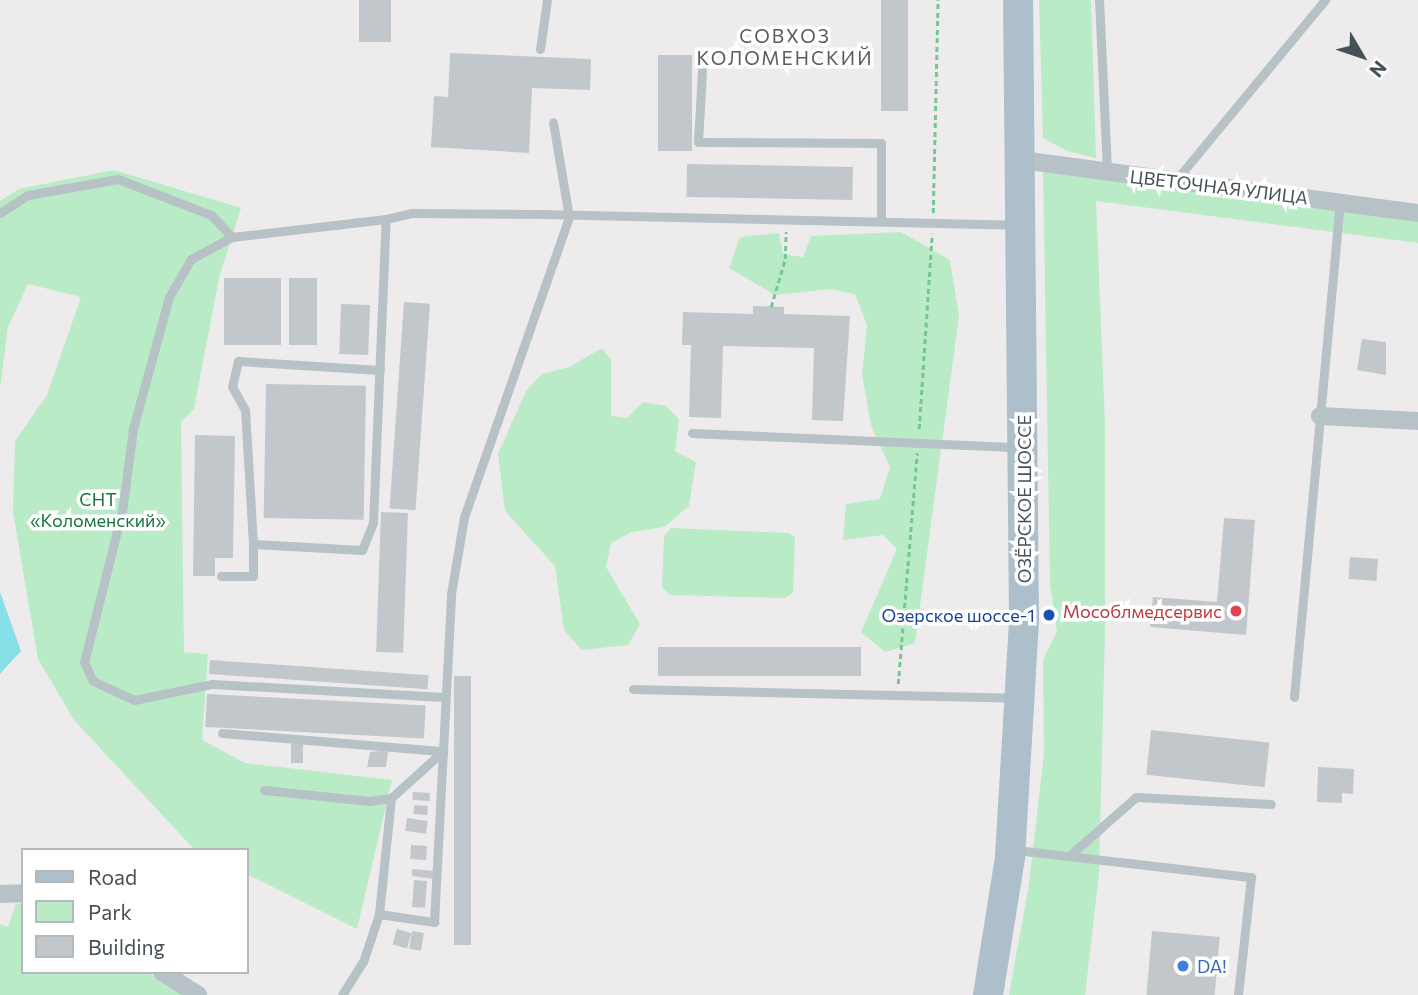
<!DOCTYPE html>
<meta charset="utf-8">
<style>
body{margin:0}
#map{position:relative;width:1418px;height:995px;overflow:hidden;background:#eeebec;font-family:Commissioner,sans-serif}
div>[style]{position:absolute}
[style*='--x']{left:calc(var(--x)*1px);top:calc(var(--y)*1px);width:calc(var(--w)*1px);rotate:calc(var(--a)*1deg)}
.green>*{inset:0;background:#baebc7}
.water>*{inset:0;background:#89dfe7}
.building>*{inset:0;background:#c2c7cb;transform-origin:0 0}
.path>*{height:2.5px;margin-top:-1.25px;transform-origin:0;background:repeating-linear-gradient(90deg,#74c793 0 5px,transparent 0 8.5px)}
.service>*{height:9px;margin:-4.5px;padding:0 4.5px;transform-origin:4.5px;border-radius:4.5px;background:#b7c2c7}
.minor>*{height:18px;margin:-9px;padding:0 9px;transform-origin:9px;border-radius:9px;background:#b7c2c7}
.primary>*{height:30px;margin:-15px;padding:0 15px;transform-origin:15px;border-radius:15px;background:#acbfca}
.dots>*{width:19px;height:19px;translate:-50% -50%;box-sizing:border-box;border:4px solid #fff;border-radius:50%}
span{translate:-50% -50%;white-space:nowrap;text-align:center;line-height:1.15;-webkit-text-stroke:7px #fff;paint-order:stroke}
.street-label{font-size:18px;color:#455157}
.park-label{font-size:18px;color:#1a743b}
.health-label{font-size:18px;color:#be3a42}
.right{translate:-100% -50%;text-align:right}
.transit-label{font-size:18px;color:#164399}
.shop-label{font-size:18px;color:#366cbe}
.left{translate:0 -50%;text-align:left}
.neighbourhood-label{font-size:19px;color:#585d60;letter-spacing:2px}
.legend{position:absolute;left:21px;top:848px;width:228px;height:126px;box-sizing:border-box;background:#fff;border:2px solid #b5b9bc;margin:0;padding:9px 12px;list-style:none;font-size:21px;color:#455157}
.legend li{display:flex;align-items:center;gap:14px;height:35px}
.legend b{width:35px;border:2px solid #b5b9bc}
.north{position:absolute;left:1327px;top:21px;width:70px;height:70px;-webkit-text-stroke:5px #fff;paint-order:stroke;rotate:129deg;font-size:19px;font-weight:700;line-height:28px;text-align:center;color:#455157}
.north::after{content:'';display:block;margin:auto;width:24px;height:32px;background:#455157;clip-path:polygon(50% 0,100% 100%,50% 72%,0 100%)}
</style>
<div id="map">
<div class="green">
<i style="clip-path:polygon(1039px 0,1091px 0,1096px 158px,1067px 151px,1043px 138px)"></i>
<i style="clip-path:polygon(114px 170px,241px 208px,219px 278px,194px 409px,181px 422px,184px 652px,208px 654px,202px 740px,245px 763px,392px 780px,357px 929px,247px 874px,247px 850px,193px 848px,74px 720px,38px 659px,13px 512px,15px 441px,47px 395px,81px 297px,28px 284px,8px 327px,0 389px,0 201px,19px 189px)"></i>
<i style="clip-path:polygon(1043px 170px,1418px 217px,1418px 243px,1096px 201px,1105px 423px,1105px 633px,1099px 874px,1085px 995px,1009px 995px,1029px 884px,1044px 753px,1043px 660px,1057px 631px,1050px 584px)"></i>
<i style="clip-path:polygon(901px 232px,950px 260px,959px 316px,915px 643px,885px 652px,861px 632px,897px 549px,883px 535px,843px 540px,846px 504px,880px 499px,890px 467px,871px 425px,862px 375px,867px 325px,855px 294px,831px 289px,775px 295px,729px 268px,740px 237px,779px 233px,783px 254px,803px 257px,811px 236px)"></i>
<i style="clip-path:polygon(602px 348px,611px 360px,611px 416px,627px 418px,643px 402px,666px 406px,679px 419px,675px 451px,696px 462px,689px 506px,664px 527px,632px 532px,611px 543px,606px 567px,640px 624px,628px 645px,582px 650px,564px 630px,555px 566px,505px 511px,498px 454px,526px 391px,542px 374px,569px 367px)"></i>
<i style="clip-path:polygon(671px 528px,789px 533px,795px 537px,793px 593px,785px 598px,670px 595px,662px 587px,664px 536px)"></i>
<i style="clip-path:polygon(16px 903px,23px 905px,23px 972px,147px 972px,184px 995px,0 995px,0 924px,8px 927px)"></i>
</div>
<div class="water">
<i style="clip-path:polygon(0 592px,21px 651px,0 674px)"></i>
</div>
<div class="building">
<i style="left:359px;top:0;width:32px;height:42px"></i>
<i style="left:881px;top:0;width:27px;height:111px"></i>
<i style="clip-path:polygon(450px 53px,591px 59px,590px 90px,532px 88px,529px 153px,431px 147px,434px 96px,448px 97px)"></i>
<i style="left:658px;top:55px;width:34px;height:96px"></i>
<i style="left:687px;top:164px;width:166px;height:33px;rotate:1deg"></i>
<i style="left:224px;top:278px;width:57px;height:67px"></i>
<i style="left:289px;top:278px;width:28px;height:67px"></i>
<i style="left:404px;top:302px;width:26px;height:207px;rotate:4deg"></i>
<i style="left:341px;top:304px;width:29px;height:50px;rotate:2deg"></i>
<i style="clip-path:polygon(753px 306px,784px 307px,784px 314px,850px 316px,843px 421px,812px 420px,814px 348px,723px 346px,721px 418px,689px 417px,691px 345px,682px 345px,683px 312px,753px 314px)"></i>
<i style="clip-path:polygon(1362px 339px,1386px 342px,1386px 375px,1357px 370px)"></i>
<i style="left:266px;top:384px;width:100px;height:134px;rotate:1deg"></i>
<i style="clip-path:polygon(195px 435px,235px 436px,233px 558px,215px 558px,215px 576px,193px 576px)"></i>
<i style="left:381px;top:512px;width:27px;height:140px;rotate:2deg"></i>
<i style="clip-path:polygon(1224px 518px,1255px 520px,1246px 635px,1150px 627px,1153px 597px,1217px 602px)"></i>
<i style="left:1350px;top:557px;width:28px;height:22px;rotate:4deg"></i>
<i style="left:658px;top:647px;width:203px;height:29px"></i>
<i style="left:210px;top:660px;width:219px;height:14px;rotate:4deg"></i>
<i style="left:454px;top:676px;width:17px;height:269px"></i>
<i style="left:207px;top:694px;width:219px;height:33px;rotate:3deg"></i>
<i style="left:1151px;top:730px;width:119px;height:45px;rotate:6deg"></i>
<i style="left:291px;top:744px;width:12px;height:19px"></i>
<i style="clip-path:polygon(381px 751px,388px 752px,386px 767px,367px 767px,370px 752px)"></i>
<i style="clip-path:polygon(1318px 767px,1354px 769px,1353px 794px,1342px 793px,1342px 803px,1317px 802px)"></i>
<i style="left:413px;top:792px;width:17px;height:8px;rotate:3deg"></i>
<i style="left:414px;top:805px;width:14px;height:9px;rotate:4deg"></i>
<i style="left:407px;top:818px;width:21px;height:13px;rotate:8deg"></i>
<i style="left:411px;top:845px;width:16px;height:14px;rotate:4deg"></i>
<i style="clip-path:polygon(412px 869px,435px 871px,434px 879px,412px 876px)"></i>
<i style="left:414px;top:880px;width:13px;height:27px;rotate:4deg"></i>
<i style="left:397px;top:929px;width:15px;height:16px;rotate:16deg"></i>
<i style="left:412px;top:931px;width:12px;height:18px;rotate:9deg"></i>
<i style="left:1152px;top:931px;width:68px;height:64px;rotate:5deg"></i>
</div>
<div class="path">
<i style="--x:933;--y:213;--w:213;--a:-88.7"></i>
<i style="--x:771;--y:307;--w:50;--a:-73.7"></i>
<i style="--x:785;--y:259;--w:27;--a:-88"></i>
<i style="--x:919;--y:429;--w:196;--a:-86.2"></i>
<i style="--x:898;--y:684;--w:232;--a:-85.3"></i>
</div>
<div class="service">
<i style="--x:1099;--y:0;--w:172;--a:87.3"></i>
<i style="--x:540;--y:49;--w:49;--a:-81.9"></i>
<i style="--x:703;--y:53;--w:89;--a:93.2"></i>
<i style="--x:698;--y:142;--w:183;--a:0.3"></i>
<i style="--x:881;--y:143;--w:76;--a:90"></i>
<i style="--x:1176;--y:180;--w:234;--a:-50.4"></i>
<i style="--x:0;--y:213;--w:33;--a:-33"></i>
<i style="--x:28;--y:195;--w:91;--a:-10.1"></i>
<i style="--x:118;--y:179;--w:100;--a:21.2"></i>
<i style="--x:211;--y:215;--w:30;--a:46"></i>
<i style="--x:386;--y:219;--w:155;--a:173.3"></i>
<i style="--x:232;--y:237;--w:47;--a:151.8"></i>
<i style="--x:191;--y:259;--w:44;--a:120.1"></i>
<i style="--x:169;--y:297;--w:137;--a:105.3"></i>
<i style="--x:133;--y:429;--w:83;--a:97.6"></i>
<i style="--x:122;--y:511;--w:156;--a:104.1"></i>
<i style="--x:84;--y:662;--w:21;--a:65"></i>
<i style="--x:93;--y:681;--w:45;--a:24.9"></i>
<i style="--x:134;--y:700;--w:80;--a:-11.6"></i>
<i style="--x:212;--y:684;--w:232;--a:3.2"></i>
<i style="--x:692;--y:433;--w:327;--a:2.5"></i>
<i style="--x:253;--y:544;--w:134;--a:-93.4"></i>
<i style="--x:245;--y:410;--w:26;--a:-119"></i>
<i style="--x:232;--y:387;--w:27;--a:-77"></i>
<i style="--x:238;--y:361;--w:142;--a:3.6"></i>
<i style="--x:221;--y:576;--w:32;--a:0"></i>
<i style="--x:253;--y:576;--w:32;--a:-90"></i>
<i style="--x:253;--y:544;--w:109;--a:3.2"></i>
<i style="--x:362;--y:550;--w:29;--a:-68"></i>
<i style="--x:373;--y:523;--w:304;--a:-87.6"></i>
<i style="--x:386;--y:219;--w:26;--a:-13"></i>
<i style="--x:411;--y:213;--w:130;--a:0.4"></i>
<i style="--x:541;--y:214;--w:475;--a:1.3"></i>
<i style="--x:633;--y:689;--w:382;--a:1.3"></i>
<i style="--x:1294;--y:697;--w:497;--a:-84.7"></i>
<i style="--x:222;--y:733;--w:222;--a:4.7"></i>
<i style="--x:264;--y:790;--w:106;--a:6"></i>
<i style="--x:369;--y:801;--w:22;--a:-8"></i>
<i style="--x:1016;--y:850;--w:237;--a:6.6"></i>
<i style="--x:1251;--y:877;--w:119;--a:96.3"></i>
<i style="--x:1069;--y:856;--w:89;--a:-41.4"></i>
<i style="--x:1136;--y:797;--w:135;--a:3"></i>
<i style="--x:379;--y:914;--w:56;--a:8.3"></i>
<i style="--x:434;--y:922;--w:328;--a:-87"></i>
<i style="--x:451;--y:594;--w:78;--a:-80.4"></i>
<i style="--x:464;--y:517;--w:318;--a:-70.7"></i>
<i style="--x:569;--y:217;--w:96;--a:-99.6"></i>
<i style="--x:342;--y:995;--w:39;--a:-58"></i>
<i style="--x:363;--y:962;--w:51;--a:-71.6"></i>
<i style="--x:379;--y:914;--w:117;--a:-84.1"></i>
<i style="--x:391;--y:798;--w:70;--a:-42.1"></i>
</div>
<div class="minor">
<i style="--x:1021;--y:160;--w:401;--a:7.6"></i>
<i style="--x:1320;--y:416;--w:98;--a:2.9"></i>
<i style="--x:0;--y:894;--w:23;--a:-2"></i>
<i style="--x:162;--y:972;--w:43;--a:32.6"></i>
</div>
<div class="primary">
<i style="--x:988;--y:995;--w:140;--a:-80.9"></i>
<i style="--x:1010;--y:857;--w:237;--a:-86.6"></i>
<i style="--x:1024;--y:620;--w:620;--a:-90.55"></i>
</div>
<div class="dots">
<i style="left:1236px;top:611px;background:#e0444e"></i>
<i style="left:1049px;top:615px;background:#1a4fb4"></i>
<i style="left:1183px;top:966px;background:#3f7fe0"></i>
</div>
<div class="street-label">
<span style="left:1219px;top:187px;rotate:7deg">ЦВЕТОЧНАЯ УЛИЦА</span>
<span style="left:1024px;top:499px;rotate:-90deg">ОЗЁРСКОЕ ШОССЕ</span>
</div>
<div class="park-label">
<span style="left:98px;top:510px">СНТ<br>«Коломенский»</span>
</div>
<div class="health-label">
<span class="right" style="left:1222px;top:611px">Мособлмедсервис</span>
</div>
<div class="transit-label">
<span class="right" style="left:1035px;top:615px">Озерское шоссе-1</span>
</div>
<div class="shop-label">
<span class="left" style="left:1197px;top:966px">DA!</span>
</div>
<div class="neighbourhood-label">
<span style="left:785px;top:47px">СОВХОЗ<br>КОЛОМЕНСКИЙ</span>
</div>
<ul class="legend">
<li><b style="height:9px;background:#acbfca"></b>Road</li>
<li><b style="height:19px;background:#baebc7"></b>Park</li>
<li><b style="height:19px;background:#c2c7cb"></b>Building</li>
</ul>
<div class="north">N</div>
</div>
